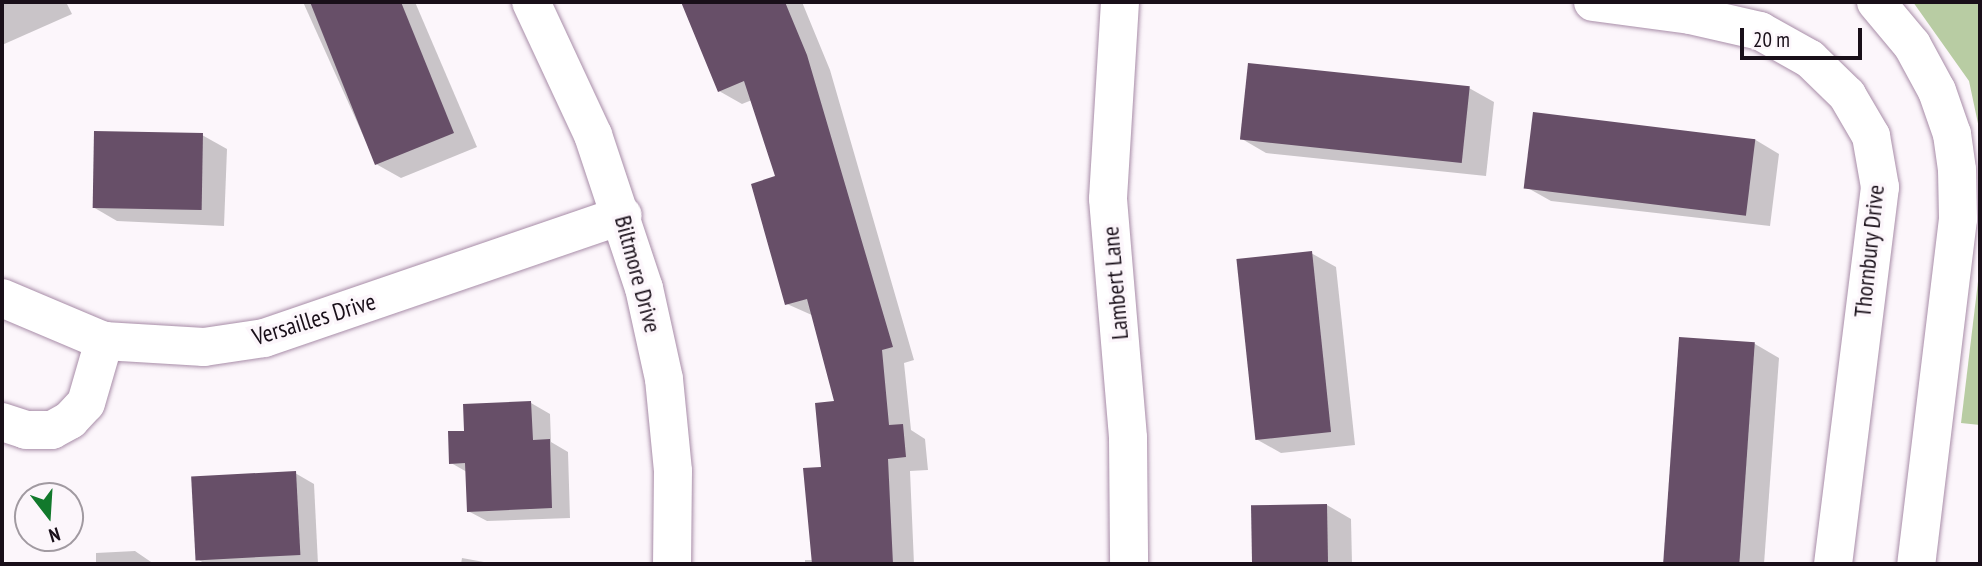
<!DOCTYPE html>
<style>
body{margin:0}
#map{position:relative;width:1982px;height:566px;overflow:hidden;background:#fcf6fb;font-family:"PT Sans Narrow",sans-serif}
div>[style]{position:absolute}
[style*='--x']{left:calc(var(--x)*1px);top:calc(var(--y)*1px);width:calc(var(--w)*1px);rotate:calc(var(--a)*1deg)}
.green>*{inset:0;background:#b8cca3}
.shadow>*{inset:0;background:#0003}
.building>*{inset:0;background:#674f68;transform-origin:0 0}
.roads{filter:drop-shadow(0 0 2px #a88da8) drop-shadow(0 0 2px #a88da8)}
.street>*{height:38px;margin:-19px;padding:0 19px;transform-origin:19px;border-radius:19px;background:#fff}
span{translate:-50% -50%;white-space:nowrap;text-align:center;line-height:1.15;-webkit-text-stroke:7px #fcf6fb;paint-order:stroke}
.street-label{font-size:24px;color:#190f19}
.frame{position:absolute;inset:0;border:4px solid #190f19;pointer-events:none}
.north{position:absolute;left:14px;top:482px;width:70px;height:70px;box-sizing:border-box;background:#fcf6fb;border:2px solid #a19aa1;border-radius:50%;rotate:163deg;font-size:19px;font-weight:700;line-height:28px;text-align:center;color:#190f19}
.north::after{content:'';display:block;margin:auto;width:24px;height:32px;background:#12792c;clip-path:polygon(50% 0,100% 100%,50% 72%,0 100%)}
.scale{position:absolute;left:1740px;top:28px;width:122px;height:32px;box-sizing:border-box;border:4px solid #190f19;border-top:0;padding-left:9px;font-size:21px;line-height:24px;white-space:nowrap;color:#190f19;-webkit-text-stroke:5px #fcf6fb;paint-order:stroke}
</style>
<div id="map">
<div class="green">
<i style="clip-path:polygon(1913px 2px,1980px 2px,1980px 133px,1969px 81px)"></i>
<i style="clip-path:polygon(1980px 265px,1980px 425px,1961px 423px)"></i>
</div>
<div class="shadow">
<i style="clip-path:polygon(2px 2px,66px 2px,72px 14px,2px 45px)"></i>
<i style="clip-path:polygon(303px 2px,415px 2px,477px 147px,401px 178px,376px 164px)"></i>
<i style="clip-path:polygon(683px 2px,802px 2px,830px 70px,914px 360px,904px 363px,911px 430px,925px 439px,928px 470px,910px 471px,914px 564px,805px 564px,805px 560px,813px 560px,837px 403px,814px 316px,787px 304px,777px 178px,752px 100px,742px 104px,719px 91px)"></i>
<i style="clip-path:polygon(1469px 88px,1494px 102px,1486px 176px,1266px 153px,1242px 139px)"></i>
<i style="clip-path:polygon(202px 135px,227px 149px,224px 226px,117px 221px,93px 207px)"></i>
<i style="clip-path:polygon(1754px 139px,1779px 154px,1770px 226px,1551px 201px,1526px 187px)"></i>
<i style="clip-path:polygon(1311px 253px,1336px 267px,1355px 445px,1281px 453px,1256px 439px)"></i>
<i style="clip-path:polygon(1681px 339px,1755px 344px,1779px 358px,1764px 564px,1665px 564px)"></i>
<i style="clip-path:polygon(531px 403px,550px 414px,551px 442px,568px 452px,570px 518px,487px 521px,468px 511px,467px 472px,451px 463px,466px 432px)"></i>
<i style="clip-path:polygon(295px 473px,314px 484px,318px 564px,206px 564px,197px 559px)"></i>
<i style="clip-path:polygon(1327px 505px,1351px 519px,1352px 564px,1253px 564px,1253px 506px)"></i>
<i style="clip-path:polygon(135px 551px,154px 564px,83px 564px,96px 564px,96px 553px)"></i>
<i style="clip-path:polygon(462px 558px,495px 564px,461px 564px)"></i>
</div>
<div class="building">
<i style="clip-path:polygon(310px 2px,401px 2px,454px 133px,375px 165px)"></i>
<i style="clip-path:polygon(681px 2px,785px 2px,807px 55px,893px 347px,882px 350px,889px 425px,903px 424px,906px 457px,888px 459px,893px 564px,812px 564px,803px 468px,821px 467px,815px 403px,834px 401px,807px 299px,785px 305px,751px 184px,775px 176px,744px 81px,718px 92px)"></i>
<i style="left:1248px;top:63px;width:223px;height:77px;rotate:6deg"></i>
<i style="left:1533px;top:112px;width:224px;height:77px;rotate:7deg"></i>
<i style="left:94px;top:131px;width:109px;height:77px;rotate:1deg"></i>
<i style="left:1312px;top:251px;width:182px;height:76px;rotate:84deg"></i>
<i style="left:1679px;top:337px;width:76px;height:228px;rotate:4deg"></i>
<i style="clip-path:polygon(531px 401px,533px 440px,550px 439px,552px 508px,467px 512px,465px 463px,449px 464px,448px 431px,464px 431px,463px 404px)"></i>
<i style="left:296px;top:471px;width:84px;height:105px;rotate:87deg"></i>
<i style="left:1327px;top:504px;width:60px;height:76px;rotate:89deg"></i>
</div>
<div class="roads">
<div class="street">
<i style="--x:531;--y:2;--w:147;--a:65"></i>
<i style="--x:593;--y:135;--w:161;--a:71.6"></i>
<i style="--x:644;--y:288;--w:93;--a:77.6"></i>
<i style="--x:664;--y:379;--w:92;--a:84.4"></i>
<i style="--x:673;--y:471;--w:93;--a:90.6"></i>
<i style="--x:1120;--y:2;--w:197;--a:93.5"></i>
<i style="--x:1108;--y:199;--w:240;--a:85.2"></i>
<i style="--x:1128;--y:438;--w:126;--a:89.5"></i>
<i style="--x:1593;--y:2;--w:98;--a:7.6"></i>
<i style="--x:1690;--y:15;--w:72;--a:12.9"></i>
<i style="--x:1760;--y:31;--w:57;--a:29.2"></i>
<i style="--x:1810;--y:59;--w:52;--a:44.2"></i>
<i style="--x:1847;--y:95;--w:48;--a:59.7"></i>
<i style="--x:1871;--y:136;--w:52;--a:80"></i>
<i style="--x:1880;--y:187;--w:380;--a:97.1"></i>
<i style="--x:1876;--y:2;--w:56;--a:50.1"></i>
<i style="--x:1912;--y:45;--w:52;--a:61.5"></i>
<i style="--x:1937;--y:91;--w:46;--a:70.8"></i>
<i style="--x:1952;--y:134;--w:36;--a:82"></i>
<i style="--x:1957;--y:170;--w:49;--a:88.8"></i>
<i style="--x:1958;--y:219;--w:348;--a:96.9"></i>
<i style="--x:2;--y:298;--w:111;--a:22.9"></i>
<i style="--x:104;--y:341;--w:100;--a:3.4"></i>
<i style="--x:204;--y:347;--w:61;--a:-8.5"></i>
<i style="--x:264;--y:338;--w:379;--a:-18.9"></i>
<i style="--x:2;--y:422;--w:25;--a:18"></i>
<i style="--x:26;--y:430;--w:26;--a:0"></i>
<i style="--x:52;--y:430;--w:21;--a:-29"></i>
<i style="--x:70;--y:420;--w:23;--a:-47"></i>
<i style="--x:86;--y:403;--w:65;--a:-73.8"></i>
</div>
</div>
<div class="street-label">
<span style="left:1869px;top:251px;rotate:-84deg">Thornbury Drive</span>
<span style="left:638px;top:274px;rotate:75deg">Biltmore Drive</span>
<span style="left:1115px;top:283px;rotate:-95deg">Lambert Lane</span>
<span style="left:314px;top:319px;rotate:-17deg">Versailles Drive</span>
</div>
<div class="frame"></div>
<div class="north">N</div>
<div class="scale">20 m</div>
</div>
